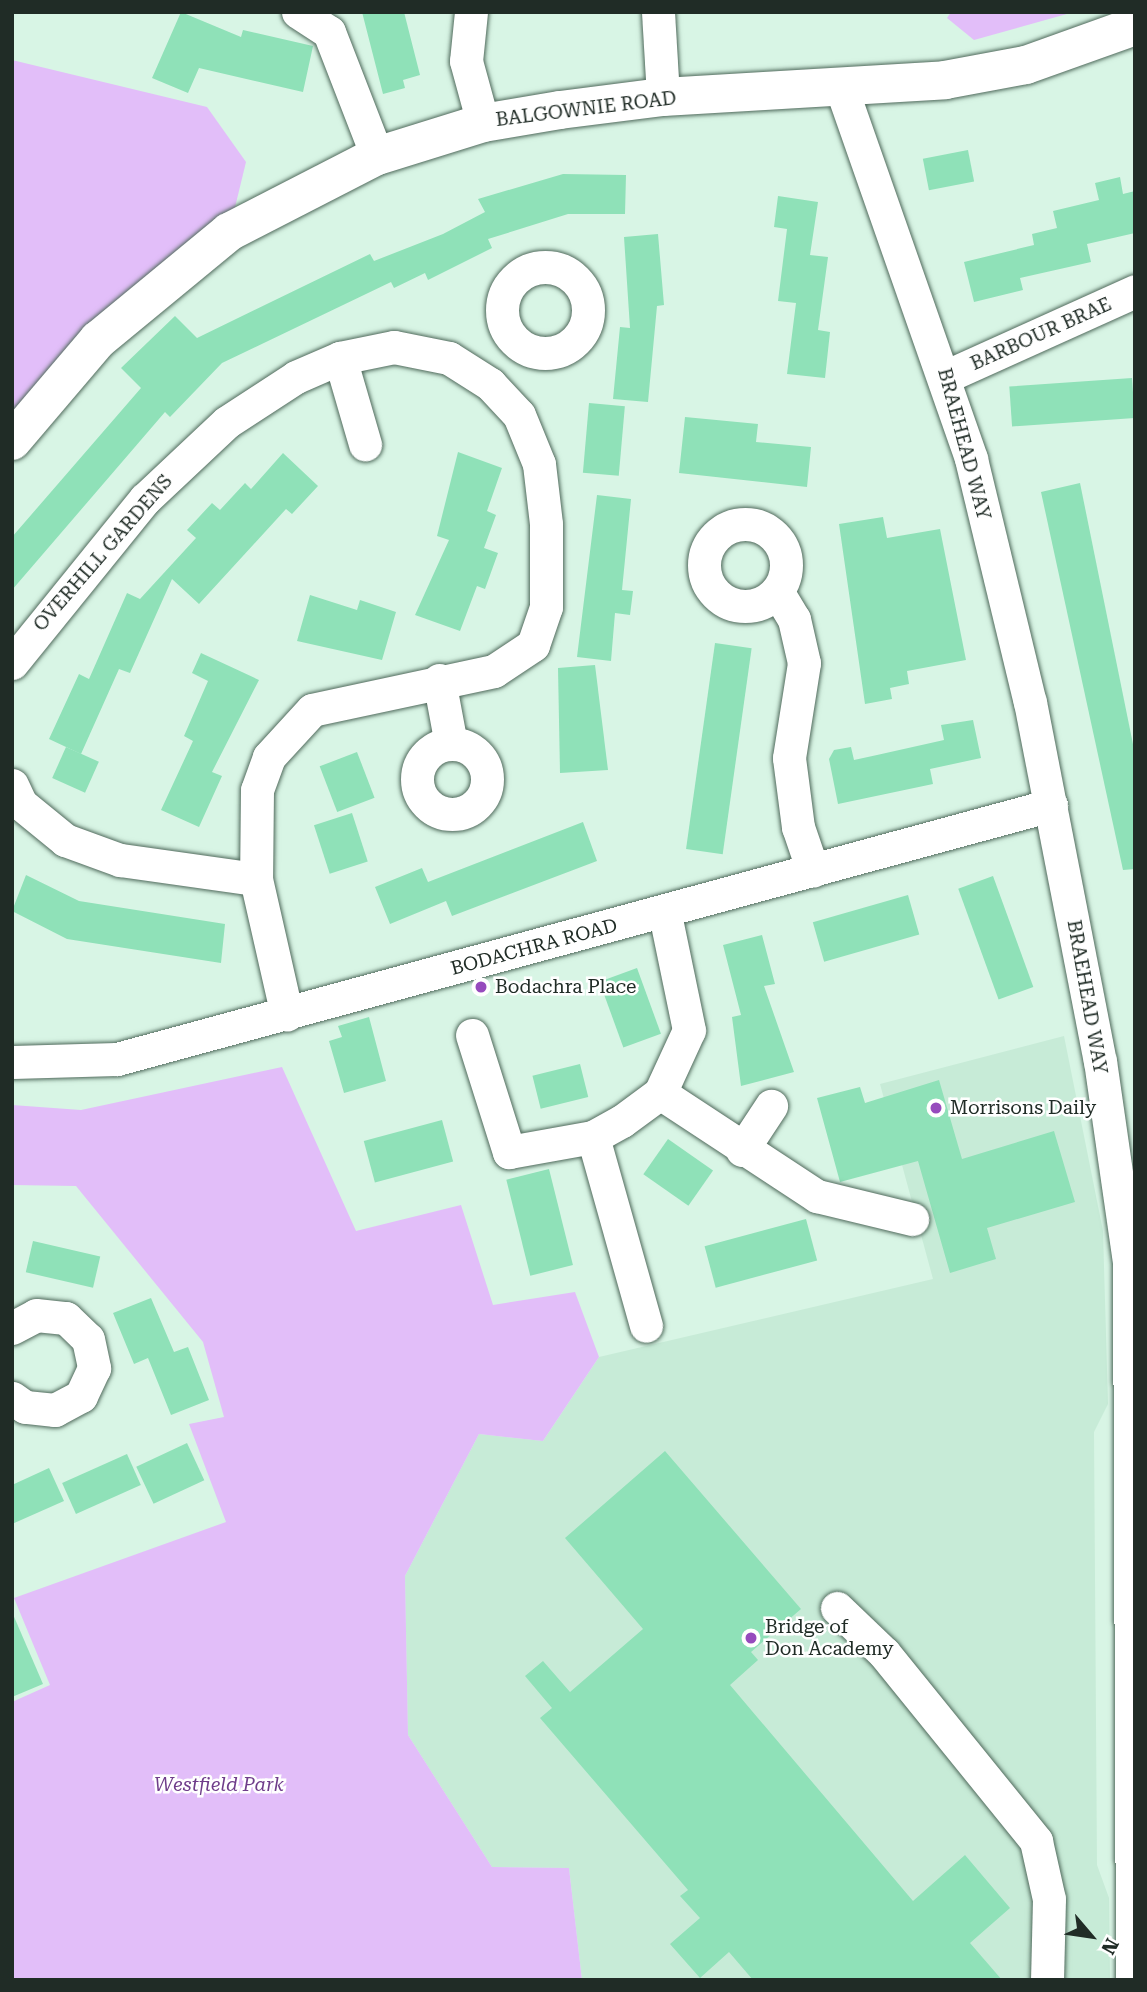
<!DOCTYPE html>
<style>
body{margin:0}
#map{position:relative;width:1147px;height:1992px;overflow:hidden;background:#d8f5e5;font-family:"Roboto Serif",serif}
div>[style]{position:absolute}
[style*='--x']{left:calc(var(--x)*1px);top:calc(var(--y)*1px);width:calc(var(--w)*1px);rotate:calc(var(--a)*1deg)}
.built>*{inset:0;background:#c7ebd7}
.green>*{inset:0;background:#e2bef9}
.building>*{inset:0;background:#8fe1b8;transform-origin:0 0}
.roads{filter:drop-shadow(0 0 2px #506a5c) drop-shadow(0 0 2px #506a5c)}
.minor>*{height:33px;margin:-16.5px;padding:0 16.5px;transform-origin:16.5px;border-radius:16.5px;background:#fff}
.minor>.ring{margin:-16.5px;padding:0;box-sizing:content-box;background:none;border:33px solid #fff;border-radius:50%}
.tertiary>*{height:38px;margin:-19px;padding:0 19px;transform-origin:19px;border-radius:19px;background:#fff}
.dots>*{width:19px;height:19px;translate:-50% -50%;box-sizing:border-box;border:4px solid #fff;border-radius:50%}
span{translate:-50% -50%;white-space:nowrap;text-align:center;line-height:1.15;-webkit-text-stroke:5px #fff;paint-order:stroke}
.street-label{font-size:19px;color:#202c26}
.poi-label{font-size:19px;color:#202c26}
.left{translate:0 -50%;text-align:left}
.park-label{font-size:19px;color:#6f3d8a;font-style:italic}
.frame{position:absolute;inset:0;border:14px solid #202c26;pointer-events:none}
.north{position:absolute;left:1056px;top:1901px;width:70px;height:70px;-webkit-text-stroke:5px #fff;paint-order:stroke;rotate:119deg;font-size:19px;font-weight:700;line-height:28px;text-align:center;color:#202c26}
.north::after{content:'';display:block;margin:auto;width:24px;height:32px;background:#202c26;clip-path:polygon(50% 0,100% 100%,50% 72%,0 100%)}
</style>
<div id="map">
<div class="built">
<i style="clip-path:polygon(1064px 1036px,1103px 1231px,1108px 1404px,1094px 1432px,1097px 1865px,1109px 1898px,1110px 1980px,582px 1980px,569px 1868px,492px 1867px,408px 1735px,405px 1576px,479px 1434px,543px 1441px,599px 1357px,933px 1279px,880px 1084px)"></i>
</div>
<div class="green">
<i style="clip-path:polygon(951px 12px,1074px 12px,974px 40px,947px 18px)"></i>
<i style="clip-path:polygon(12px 60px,207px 107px,246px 162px,229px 232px,12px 441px)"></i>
<i style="clip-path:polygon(282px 1067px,356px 1231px,461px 1205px,493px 1305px,575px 1292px,599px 1357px,543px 1441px,479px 1434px,405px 1576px,408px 1735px,492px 1867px,569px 1868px,582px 1980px,12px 1980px,12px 1702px,50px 1685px,14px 1598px,226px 1522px,189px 1424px,224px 1417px,203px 1342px,76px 1186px,12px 1185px,12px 1105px,81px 1110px)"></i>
</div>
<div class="building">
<i style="clip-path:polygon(181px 12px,241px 37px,243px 30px,313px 46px,303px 92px,199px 68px,188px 93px,152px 78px)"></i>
<i style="clip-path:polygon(362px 12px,404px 12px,420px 75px,403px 80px,405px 88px,383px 94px)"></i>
<i style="left:968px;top:150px;width:32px;height:46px;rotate:79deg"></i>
<i style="clip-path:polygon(563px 174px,626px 175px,625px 214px,568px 214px,488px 239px,492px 248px,428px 280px,425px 273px,394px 288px,391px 282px,222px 363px,170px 417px,165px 412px,12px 590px,12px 537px,141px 388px,121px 368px,175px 316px,197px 338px,370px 254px,374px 261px,443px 234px,485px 212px,478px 199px)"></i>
<i style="clip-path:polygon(1120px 177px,1123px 194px,1135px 191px,1135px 233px,1087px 244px,1091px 262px,1020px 278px,1023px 290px,974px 302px,964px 262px,1034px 245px,1032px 234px,1057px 228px,1053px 211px,1099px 200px,1095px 183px)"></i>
<i style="clip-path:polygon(778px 196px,818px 202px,810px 255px,828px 257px,818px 330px,830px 332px,825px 378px,787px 374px,796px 303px,778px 301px,787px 229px,774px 227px)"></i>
<i style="clip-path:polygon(658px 234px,664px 305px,657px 306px,648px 402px,613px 399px,620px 327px,630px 328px,624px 237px)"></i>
<i style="left:1132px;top:378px;width:40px;height:123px;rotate:86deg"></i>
<i style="left:589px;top:403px;width:36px;height:70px;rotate:5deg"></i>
<i style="clip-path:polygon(685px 417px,758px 424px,756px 442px,811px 447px,807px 487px,679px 473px)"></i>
<i style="clip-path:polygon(458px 452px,502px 468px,487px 511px,496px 515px,484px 548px,498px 553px,485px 589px,477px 586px,460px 631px,415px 615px,449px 540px,437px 536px)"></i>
<i style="clip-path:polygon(283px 453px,318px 486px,292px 514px,286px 509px,199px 604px,172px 579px,130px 673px,119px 669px,81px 754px,49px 739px,79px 674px,89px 679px,127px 593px,140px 599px,196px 538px,187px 530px,212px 503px,220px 510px,245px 483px,251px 489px)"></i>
<i style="clip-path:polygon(1080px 483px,1135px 754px,1135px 869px,1123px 870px,1041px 492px)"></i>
<i style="clip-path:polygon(597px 495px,631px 499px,622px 590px,633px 591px,630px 615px,615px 613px,611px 661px,577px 657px)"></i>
<i style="clip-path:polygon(883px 517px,887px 538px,940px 529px,966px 660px,907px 671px,909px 684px,890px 688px,892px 699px,865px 704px,839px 524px)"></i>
<i style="clip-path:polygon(310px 595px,357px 610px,360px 600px,396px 612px,382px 660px,297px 641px)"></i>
<i style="left:715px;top:643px;width:37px;height:208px;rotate:8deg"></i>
<i style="clip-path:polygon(201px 653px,259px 680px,212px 772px,222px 776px,199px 827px,161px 810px,193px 741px,184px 736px,208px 681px,192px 673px)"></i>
<i style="clip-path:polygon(595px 665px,608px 770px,560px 773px,558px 668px)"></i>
<i style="clip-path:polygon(973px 720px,981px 758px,930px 769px,933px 784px,838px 804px,829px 759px,834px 750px,851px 747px,854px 760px,877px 755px,944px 740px,941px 725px)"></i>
<i style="left:66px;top:747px;width:36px;height:34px;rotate:24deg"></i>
<i style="left:357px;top:752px;width:49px;height:40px;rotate:69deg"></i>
<i style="left:352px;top:813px;width:51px;height:40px;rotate:72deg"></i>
<i style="clip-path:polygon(583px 822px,597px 861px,452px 916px,446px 901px,390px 924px,375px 887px,422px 868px,428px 882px)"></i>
<i style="clip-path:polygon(26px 875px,79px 901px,225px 924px,221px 963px,67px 939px,12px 911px)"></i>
<i style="left:993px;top:876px;width:118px;height:37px;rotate:70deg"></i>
<i style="left:908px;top:895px;width:41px;height:99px;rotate:74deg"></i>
<i style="clip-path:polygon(762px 935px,775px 984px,764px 986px,794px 1072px,741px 1086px,732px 1017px,741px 1015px,723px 945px)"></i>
<i style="left:637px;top:968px;width:70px;height:40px;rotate:70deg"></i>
<i style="clip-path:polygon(369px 1017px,386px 1081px,344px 1093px,329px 1041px,342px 1037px,338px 1026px)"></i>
<i style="left:580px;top:1064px;width:34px;height:49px;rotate:76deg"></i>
<i style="clip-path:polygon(939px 1080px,962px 1159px,1054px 1131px,1075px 1202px,987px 1228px,996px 1259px,950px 1273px,918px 1161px,840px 1182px,817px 1098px,860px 1087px,865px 1103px)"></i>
<i style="left:442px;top:1120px;width:43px;height:81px;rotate:75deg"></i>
<i style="left:668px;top:1139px;width:55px;height:43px;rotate:35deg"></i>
<i style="left:549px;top:1169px;width:99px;height:44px;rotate:76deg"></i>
<i style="left:806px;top:1219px;width:43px;height:105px;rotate:75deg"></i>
<i style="left:33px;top:1241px;width:69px;height:32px;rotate:13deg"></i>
<i style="clip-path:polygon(151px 1298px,174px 1352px,188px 1347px,209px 1400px,171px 1415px,148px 1358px,134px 1364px,113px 1313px)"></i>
<i style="left:187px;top:1443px;width:41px;height:56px;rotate:65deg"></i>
<i style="clip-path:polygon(665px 1451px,801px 1609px,751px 1652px,758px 1660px,730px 1685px,913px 1901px,965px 1855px,1010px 1908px,970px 1943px,1002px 1980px,753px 1980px,729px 1952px,700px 1978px,670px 1944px,700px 1918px,680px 1896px,688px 1890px,540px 1718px,552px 1708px,525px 1676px,543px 1661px,570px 1692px,643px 1629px,565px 1538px)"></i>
<i style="left:127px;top:1454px;width:34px;height:71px;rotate:66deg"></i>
<i style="clip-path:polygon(49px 1468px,64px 1501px,12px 1524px,12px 1485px)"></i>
<i style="clip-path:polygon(12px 1612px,43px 1684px,12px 1697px)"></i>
</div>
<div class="roads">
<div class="minor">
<i style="--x:298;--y:12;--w:37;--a:33"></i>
<i style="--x:329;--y:32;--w:133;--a:68.8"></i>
<i style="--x:471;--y:12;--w:49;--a:95.8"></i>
<i style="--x:466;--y:61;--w:64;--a:74.7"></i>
<i style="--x:658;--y:12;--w:85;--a:86.6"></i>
<i style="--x:841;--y:87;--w:394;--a:70.7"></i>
<i style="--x:971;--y:459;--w:250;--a:76.4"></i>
<i style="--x:1030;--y:702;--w:366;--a:79"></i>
<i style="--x:1100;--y:1061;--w:203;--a:81.8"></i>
<i style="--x:1129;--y:1262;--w:718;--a:89.76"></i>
<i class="ring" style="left:502px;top:267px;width:53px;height:53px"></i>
<i style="--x:340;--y:358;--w:90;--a:73.8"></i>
<i style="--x:947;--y:376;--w:206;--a:-24.3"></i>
<i class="ring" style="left:704px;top:524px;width:49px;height:49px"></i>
<i style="--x:777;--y:591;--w:33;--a:59"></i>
<i style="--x:794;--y:619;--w:45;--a:77.2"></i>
<i style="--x:804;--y:663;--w:96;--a:99"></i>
<i style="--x:789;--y:758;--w:70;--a:82.6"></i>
<i style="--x:798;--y:827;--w:46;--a:71.2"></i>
<i style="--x:12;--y:663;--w:211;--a:-51"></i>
<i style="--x:145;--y:499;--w:112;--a:-43.2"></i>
<i style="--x:227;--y:422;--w:82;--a:-33.1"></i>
<i style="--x:296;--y:377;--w:48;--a:-23.4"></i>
<i style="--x:340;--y:358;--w:55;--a:-11.5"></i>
<i style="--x:394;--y:347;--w:56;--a:11.3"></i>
<i style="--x:449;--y:358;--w:49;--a:32.4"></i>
<i style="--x:490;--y:384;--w:42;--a:46.9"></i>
<i style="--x:519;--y:415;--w:53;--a:67.8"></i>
<i style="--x:539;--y:464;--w:60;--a:83.3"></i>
<i style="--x:546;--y:524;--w:83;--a:90"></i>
<i style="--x:546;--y:607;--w:40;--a:108.9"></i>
<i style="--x:533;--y:645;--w:47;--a:146.3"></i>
<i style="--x:494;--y:671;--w:186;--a:167.9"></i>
<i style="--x:312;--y:710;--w:64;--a:132.5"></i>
<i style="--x:269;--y:757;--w:35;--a:110"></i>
<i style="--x:257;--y:790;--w:89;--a:90.6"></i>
<i style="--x:256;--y:879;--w:139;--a:77.2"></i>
<i style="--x:439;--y:680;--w:65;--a:79.4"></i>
<i class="ring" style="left:417px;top:744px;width:37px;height:37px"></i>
<i style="--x:12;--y:785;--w:21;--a:65"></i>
<i style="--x:21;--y:804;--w:57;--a:39.3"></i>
<i style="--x:65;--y:840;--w:59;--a:20"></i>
<i style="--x:120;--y:860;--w:137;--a:8"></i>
<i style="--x:472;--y:1035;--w:123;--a:72.5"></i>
<i style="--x:509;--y:1152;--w:85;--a:-10.1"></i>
<i style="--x:593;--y:1137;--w:33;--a:-29"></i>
<i style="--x:622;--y:1121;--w:47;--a:-36.4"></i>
<i style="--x:660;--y:1093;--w:69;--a:-65.3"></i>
<i style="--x:689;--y:1030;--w:118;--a:-101.7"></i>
<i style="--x:12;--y:1062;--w:105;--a:-1.6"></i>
<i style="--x:117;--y:1059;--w:968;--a:-15.21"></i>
<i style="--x:660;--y:1093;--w:188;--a:33.3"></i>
<i style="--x:817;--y:1196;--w:98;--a:13.6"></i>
<i style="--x:593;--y:1137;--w:196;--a:74.3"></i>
<i style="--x:742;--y:1150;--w:53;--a:-56.6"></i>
<i style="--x:12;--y:1328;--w:27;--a:-28"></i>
<i style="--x:36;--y:1315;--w:30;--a:6"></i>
<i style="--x:66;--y:1318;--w:30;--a:44"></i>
<i style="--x:88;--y:1339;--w:30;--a:78"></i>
<i style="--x:94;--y:1368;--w:31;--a:115"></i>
<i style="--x:81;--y:1396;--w:30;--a:152"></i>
<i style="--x:55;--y:1410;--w:30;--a:-174"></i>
<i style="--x:25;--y:1407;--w:16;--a:-145"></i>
<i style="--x:837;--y:1608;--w:65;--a:43.8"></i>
<i style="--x:884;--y:1653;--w:242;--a:51"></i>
<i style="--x:1036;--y:1841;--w:59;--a:77.4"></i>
<i style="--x:1049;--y:1899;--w:81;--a:91.4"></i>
</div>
<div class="tertiary">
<i style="--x:12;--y:441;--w:133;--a:-49.6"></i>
<i style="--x:98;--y:340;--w:170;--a:-39.5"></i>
<i style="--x:229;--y:232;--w:166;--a:-27.2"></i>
<i style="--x:377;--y:156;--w:111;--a:-17.3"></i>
<i style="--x:483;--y:123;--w:78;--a:-9.6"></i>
<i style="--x:560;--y:110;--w:104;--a:-7.2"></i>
<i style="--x:663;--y:97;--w:283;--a:-3.4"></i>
<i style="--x:945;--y:80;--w:82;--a:-10.5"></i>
<i style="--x:1026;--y:65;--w:116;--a:-19.7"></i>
</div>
</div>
<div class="dots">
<i style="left:481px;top:987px;background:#964bbd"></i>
<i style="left:936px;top:1108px;background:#964bbd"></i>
<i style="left:751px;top:1638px;background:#964bbd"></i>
</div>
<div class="street-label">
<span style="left:586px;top:109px;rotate:-7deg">BALGOWNIE ROAD</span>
<span style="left:1041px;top:334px;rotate:-24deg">BARBOUR BRAE</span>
<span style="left:964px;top:444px;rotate:75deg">BRAEHEAD WAY</span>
<span style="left:103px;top:553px;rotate:-49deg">OVERHILL GARDENS</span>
<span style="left:534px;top:947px;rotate:-15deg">BODACHRA ROAD</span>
<span style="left:1087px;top:997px;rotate:80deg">BRAEHEAD WAY</span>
</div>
<div class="poi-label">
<span class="left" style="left:495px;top:987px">Bodachra Place</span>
<span class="left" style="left:950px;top:1108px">Morrisons Daily</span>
<span class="left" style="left:765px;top:1638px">Bridge of<br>Don Academy</span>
</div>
<div class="park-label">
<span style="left:219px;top:1785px">Westfield Park</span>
</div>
<div class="frame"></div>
<div class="north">N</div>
</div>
